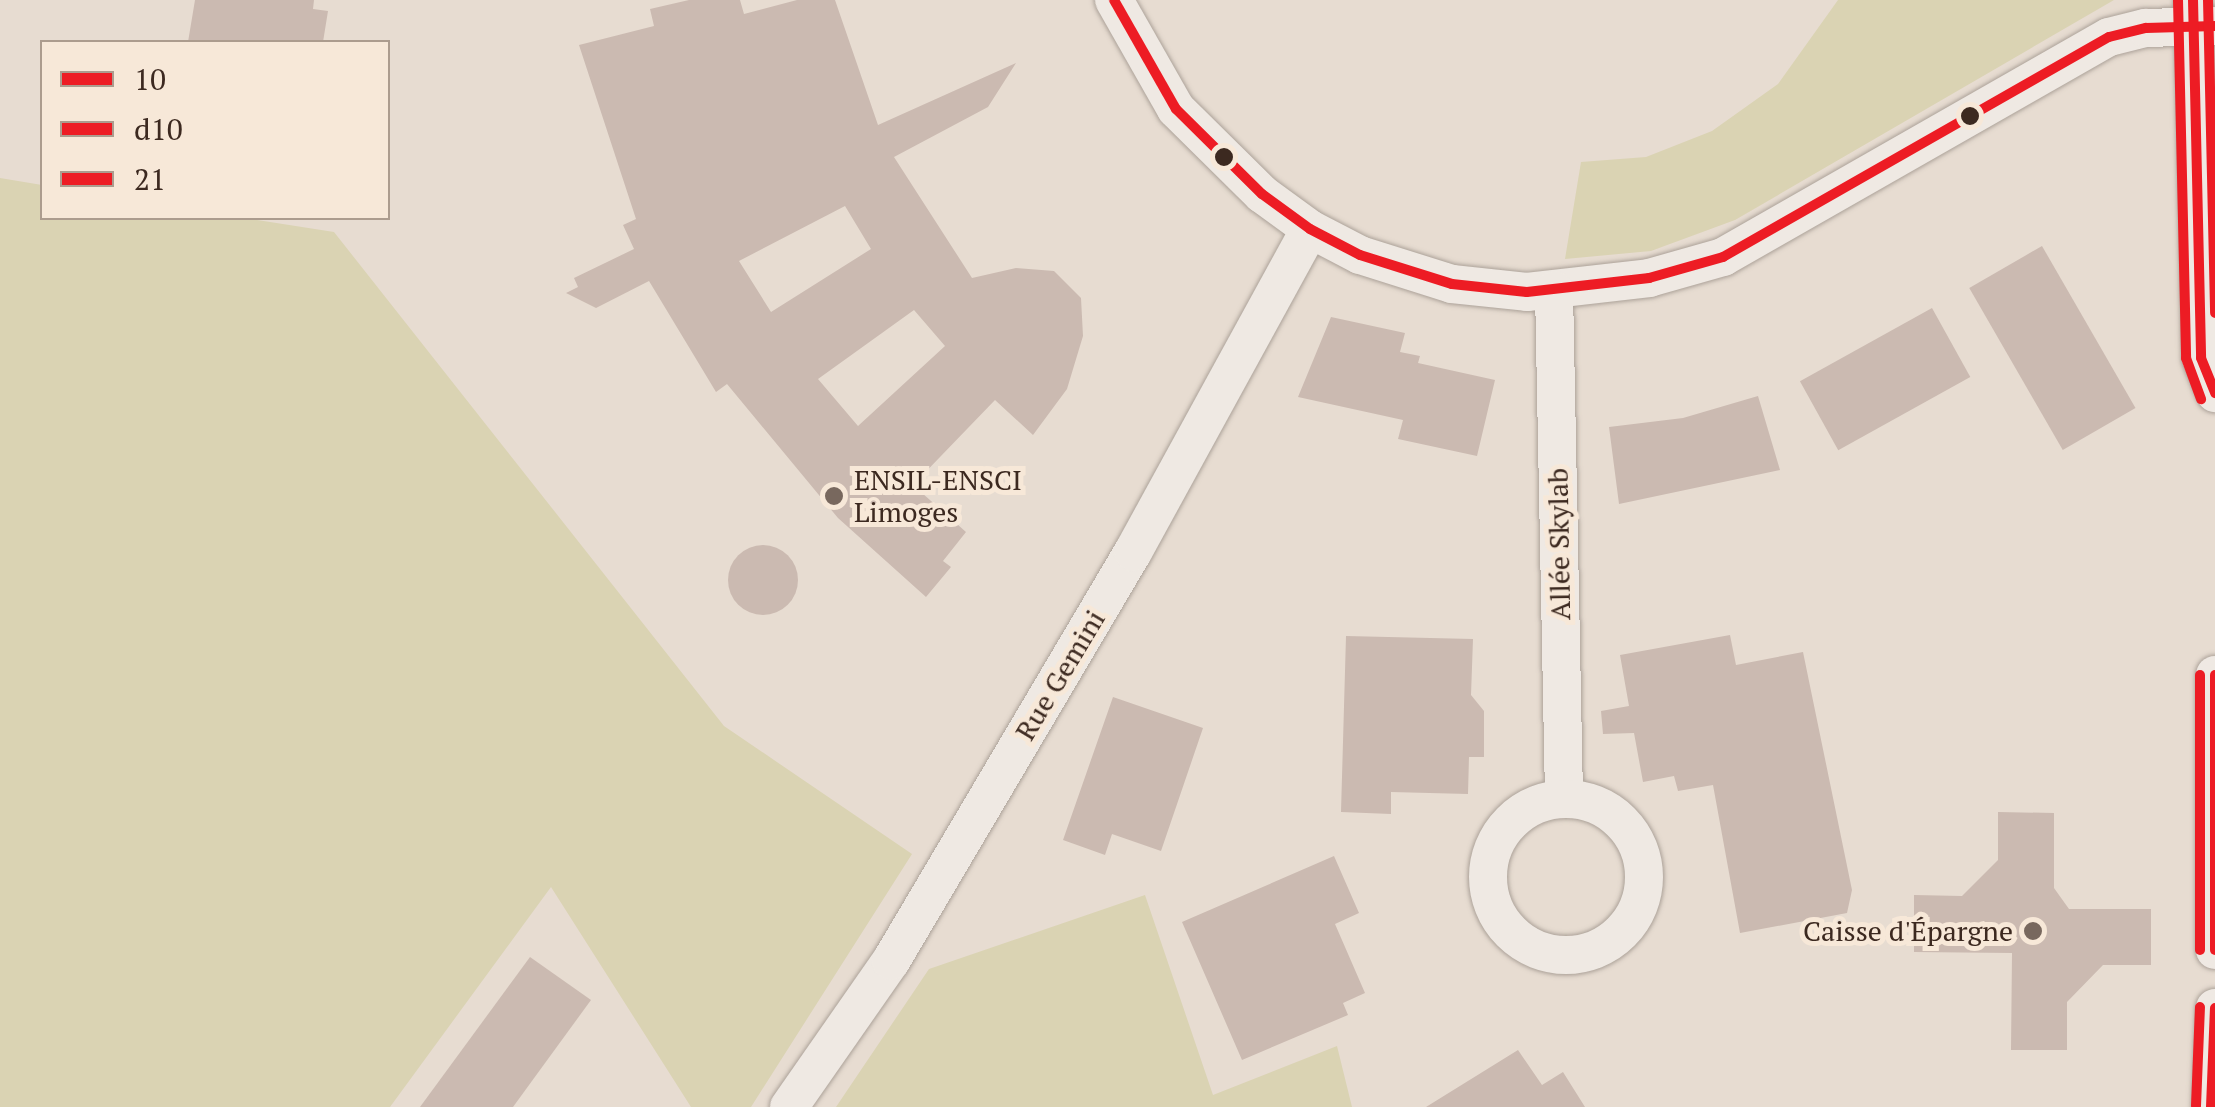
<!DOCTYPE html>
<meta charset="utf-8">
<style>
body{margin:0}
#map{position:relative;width:2215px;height:1107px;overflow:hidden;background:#e7dcd1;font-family:"PT Serif",serif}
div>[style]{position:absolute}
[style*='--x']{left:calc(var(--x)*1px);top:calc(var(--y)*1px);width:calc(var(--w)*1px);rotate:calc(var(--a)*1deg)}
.green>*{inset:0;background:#dad3b3}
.building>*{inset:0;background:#cbbab1;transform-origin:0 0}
.round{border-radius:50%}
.roads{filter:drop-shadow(0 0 2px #aca299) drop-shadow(0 0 2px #aca299)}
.minor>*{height:38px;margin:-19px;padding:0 19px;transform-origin:19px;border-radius:19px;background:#efe9e3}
.minor>.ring{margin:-19px;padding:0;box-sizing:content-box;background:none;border:38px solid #efe9e3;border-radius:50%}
.bus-1>*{height:10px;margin:-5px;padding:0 5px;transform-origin:5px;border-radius:5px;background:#ed1c24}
.bus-2>*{height:10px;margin:-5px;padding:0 5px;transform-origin:5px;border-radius:5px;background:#ed1c24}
.bus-3>*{height:10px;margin:-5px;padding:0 5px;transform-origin:5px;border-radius:5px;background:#ed1c24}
.dots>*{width:28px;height:28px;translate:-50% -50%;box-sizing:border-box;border:5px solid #f7e8d8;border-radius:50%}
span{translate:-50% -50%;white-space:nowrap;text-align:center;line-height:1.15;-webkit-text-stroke:10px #f7e8d8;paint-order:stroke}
.poi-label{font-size:28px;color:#3c2920}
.left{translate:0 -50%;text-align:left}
.right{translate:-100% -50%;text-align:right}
.street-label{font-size:28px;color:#3c2920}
.legend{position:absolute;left:40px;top:40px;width:350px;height:180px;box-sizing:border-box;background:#f7e8d8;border:2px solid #ac9c8e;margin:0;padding:12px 18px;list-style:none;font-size:30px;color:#3c2920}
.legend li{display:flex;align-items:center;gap:20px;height:50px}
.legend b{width:50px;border:2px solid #ac9c8e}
</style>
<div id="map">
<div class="green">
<i style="clip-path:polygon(1838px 0,2114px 0,1735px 220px,1651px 251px,1565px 259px,1581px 162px,1646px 157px,1712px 131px,1778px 84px)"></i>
<i style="clip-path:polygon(0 178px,42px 185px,42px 218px,245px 218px,334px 232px,724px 726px,912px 854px,751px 1107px,691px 1107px,551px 887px,390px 1107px,0 1107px)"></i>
<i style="clip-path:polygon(1145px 895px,1213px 1095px,1337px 1046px,1352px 1107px,836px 1107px,929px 969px)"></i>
</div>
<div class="building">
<i style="clip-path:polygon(195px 0,314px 0,313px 9px,328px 11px,323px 42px,188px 42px)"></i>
<i style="clip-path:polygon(evenodd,689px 0,740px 0,744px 14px,797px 0,835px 0,878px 125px,1016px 63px,988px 107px,894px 157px,972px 278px,1016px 268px,1054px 271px,1081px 298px,1083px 336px,1067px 389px,1033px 435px,995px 400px,913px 485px,966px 532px,943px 561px,951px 567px,926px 597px,838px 518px,727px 384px,716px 392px,649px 281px,596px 308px,566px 293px,578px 287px,574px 278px,634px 249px,623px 225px,636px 219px,579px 45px,654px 26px,650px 9px,689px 0,845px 206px,871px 249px,771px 312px,739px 261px,845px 206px,689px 0,914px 310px,945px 346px,858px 426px,818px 379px,914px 310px)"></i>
<i style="left:2042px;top:246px;width:187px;height:84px;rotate:60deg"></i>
<i style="left:1932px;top:308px;width:79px;height:151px;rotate:61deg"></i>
<i style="clip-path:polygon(1331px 317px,1405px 333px,1400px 352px,1420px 356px,1418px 363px,1495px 380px,1477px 456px,1398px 439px,1403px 420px,1298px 397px)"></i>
<i style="clip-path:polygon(1758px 396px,1780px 470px,1619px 504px,1609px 427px,1683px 418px)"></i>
<i class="round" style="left:728px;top:545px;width:70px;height:70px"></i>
<i style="clip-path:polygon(1730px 635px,1736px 665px,1803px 652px,1852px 890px,1847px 913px,1740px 933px,1713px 785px,1678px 791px,1674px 776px,1643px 782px,1634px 733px,1603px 734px,1601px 711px,1629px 706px,1620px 655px)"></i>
<i style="clip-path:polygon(1346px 636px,1473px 639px,1471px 695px,1484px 711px,1484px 757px,1469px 757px,1468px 794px,1391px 792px,1391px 814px,1341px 812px)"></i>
<i style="clip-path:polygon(1113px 697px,1203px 728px,1161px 851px,1112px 834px,1105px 855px,1063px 840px)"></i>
<i style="clip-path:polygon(1998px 812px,2054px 813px,2054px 888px,2069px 909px,2151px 909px,2151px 965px,2103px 965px,2067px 1002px,2067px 1050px,2011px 1050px,2012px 953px,1914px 952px,1914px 895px,1962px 896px,1998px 860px)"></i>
<i style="clip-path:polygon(1334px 856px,1359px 913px,1335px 924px,1365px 993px,1343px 1003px,1348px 1015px,1242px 1060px,1182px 922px)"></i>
<i style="clip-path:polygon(530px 957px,591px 1000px,513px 1107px,420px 1107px)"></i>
<i style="clip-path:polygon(1518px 1050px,1542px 1085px,1563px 1072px,1585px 1107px,1426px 1107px)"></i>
</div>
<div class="roads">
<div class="minor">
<i style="--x:1114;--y:0;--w:125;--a:60.4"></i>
<i style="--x:1176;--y:109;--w:121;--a:44.7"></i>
<i style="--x:1262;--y:194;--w:59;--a:36.1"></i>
<i style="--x:1310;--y:229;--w:56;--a:27.5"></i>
<i style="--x:1360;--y:255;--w:96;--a:17.5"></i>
<i style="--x:1452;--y:284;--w:75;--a:6.1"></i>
<i style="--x:1527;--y:292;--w:123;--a:-6.5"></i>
<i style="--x:1649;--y:278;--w:77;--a:-15.8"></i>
<i style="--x:1723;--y:257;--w:444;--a:-29.7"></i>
<i style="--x:2109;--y:37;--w:38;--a:-14"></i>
<i style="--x:2146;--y:28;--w:69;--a:-1.7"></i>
<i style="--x:2193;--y:2;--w:356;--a:88.7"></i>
<i style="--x:2201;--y:358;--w:38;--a:68"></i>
<i style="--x:1554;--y:290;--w:509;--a:88.87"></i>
<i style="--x:2215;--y:675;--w:275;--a:90"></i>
<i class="ring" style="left:1488px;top:799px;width:118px;height:118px"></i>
<i style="--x:789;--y:1107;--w:178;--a:-55.1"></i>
<i style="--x:891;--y:961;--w:475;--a:-59.4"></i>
<i style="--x:1133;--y:552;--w:368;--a:-61.3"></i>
<i style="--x:2211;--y:1107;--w:99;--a:-87.7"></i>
</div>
</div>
<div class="bus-1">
<i style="--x:1114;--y:0;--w:125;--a:60.4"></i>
<i style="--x:1176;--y:109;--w:121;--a:44.7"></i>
<i style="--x:1262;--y:194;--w:59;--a:36.1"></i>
<i style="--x:1310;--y:229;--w:56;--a:27.5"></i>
<i style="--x:1360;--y:255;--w:96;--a:17.5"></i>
<i style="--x:1452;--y:284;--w:75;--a:6.1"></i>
<i style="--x:1527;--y:292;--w:123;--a:-6.5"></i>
<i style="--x:1649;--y:278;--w:77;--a:-15.8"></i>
<i style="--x:1723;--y:257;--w:444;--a:-29.7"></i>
<i style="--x:2109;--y:37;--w:38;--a:-14"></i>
<i style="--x:2146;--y:28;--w:69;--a:-1.7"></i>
<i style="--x:2193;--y:0;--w:358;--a:88.7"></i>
<i style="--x:2201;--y:358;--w:38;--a:68"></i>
<i style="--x:2215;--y:675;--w:275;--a:90"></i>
<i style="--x:2211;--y:1107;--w:99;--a:-87.7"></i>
</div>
<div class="bus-2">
<i style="--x:2178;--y:0;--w:358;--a:88.7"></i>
<i style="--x:2186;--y:358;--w:44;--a:69.9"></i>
<i style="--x:2200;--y:675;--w:275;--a:90"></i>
</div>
<div class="bus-3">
<i style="--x:2208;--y:0;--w:313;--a:88.7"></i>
<i style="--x:2196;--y:1106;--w:99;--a:-87.7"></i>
</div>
<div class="dots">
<i style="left:1970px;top:116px;background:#3c2920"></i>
<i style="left:1224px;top:157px;background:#3c2920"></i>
<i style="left:834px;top:496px;background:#78685e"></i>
<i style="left:2033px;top:931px;background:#78685e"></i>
</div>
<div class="poi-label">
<span class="left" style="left:854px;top:496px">ENSIL-ENSCI<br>Limoges</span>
<span class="right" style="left:2013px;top:931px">Caisse d'Épargne</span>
</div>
<div class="street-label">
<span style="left:1559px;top:544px;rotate:-91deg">Allée Skylab</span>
<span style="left:1060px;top:675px;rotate:-59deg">Rue Gemini</span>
</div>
<ul class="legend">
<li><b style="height:12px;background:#ed1c24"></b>10</li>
<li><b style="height:12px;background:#ed1c24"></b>d10</li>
<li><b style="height:12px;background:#ed1c24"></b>21</li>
</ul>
</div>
